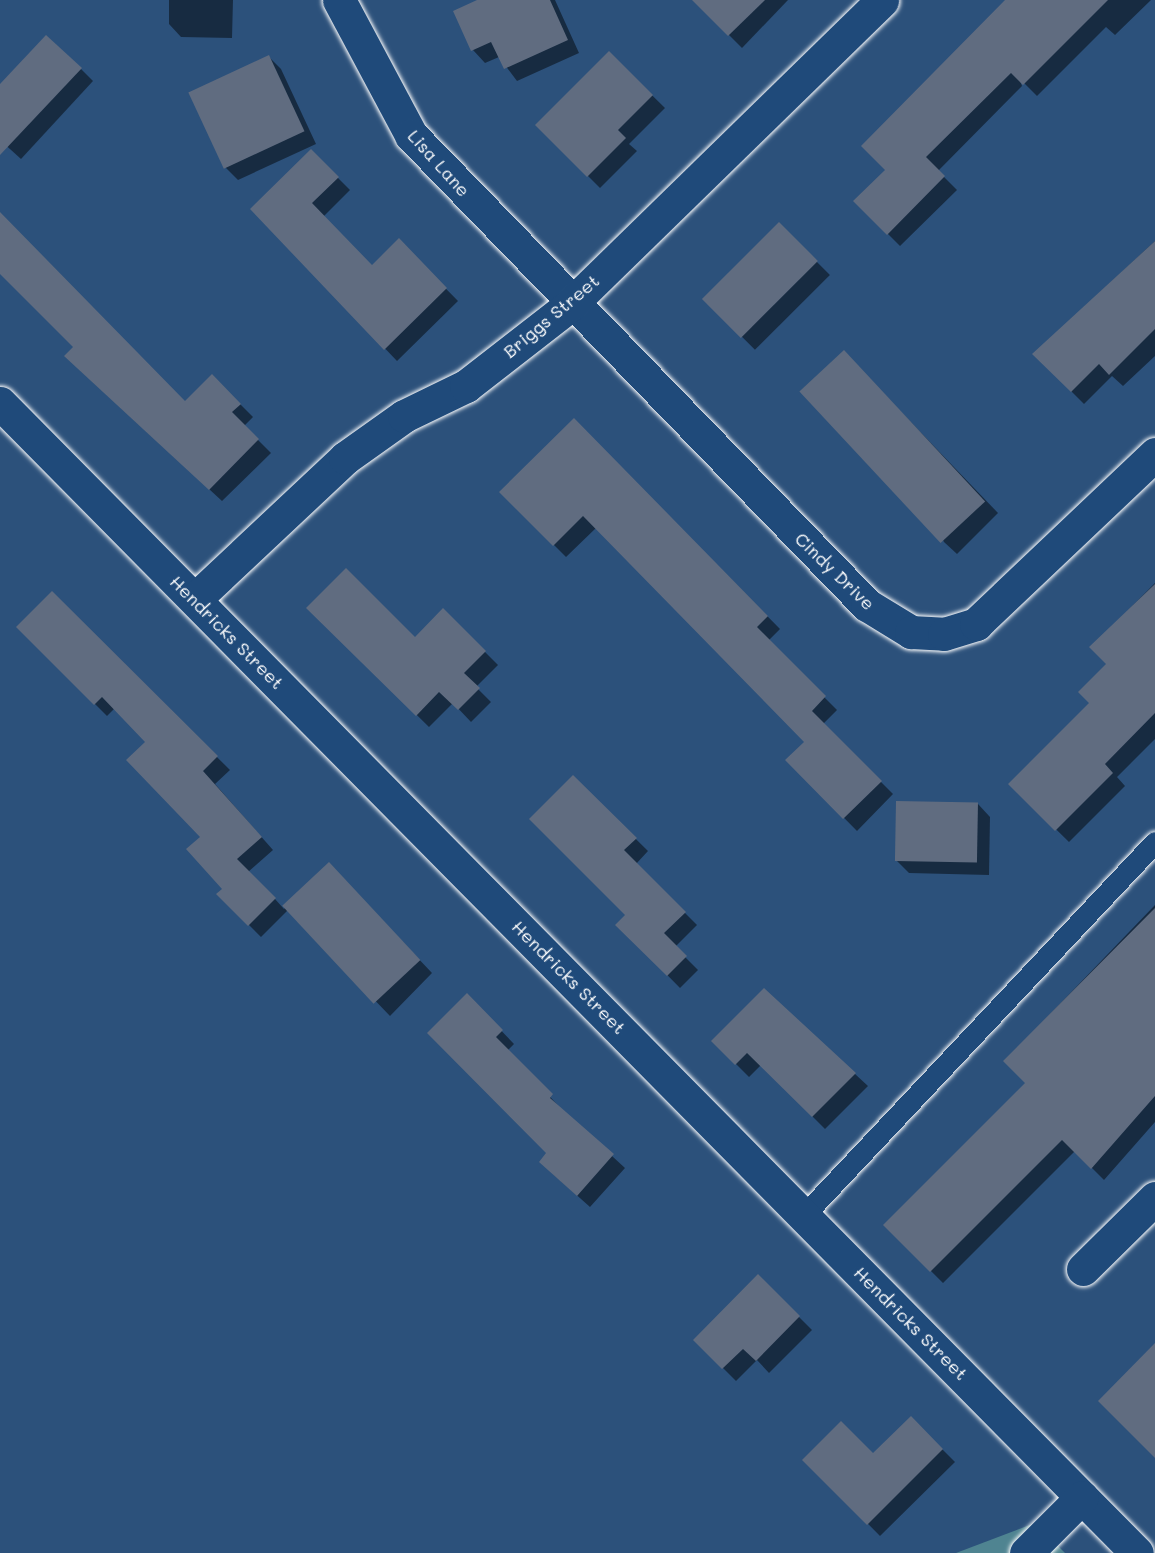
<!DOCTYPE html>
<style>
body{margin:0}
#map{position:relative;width:1155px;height:1553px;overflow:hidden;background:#2c517b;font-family:Mali,sans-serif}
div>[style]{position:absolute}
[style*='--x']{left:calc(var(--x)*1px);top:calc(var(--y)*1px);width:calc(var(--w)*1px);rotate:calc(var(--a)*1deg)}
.green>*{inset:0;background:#4f8491}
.shadow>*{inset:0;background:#0007;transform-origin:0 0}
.building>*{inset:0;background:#606c80;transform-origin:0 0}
.roads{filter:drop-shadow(0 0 2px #fff) drop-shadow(0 0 2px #fff)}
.lane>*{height:21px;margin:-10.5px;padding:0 10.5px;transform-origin:10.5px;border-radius:10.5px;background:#1f4a7a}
.street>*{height:33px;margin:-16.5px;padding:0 16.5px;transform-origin:16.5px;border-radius:16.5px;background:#1f4a7a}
span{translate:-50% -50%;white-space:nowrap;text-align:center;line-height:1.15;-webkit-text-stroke:4.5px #1f4a7a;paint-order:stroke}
.street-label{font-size:18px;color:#fff}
</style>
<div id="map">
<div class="green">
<i style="clip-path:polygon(1035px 1523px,1065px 1553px,956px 1553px)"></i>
</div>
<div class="shadow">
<i style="clip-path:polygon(169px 0,260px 0,233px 0,232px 38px,181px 37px,169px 24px)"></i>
<i style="clip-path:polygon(481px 0,555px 0,579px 53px,517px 81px,499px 57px,485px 63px,473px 50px,455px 12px)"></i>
<i style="clip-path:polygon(694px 0,788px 0,742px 48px)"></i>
<i style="clip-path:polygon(1007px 0,1151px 0,1115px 35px,1106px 27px,1037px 96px,1019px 78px,1022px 86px,938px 171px,957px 190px,900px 246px,855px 201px,887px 170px)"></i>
<i style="clip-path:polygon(609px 53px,665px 108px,629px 144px,637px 151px,600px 188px,537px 125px)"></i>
<i style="clip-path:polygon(269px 57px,281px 69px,316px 144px,238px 180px,225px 167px)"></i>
<i style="clip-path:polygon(81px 69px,93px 81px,21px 159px,0 140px,0 86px)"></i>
<i style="clip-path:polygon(311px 151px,350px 190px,323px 217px,372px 267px,399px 241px,458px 301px,397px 361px,252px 209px)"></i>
<i style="clip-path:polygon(0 222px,185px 403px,212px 376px,253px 417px,244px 426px,271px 453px,222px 501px,79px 369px,75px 347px,0 272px)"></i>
<i style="left:779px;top:224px;width:72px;height:106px;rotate:45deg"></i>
<i style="clip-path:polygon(1155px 241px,1155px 356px,1123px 386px,1112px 376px,1084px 404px,1034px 354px)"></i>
<i style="clip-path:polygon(856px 365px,998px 513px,957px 554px,944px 542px)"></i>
<i style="clip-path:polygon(574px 420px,780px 629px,768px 641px,837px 710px,823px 724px,893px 794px,857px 831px,787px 760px,806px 742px,596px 528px,566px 557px,501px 492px)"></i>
<i style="clip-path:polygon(1155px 583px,1155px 739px,1117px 777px,1125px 786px,1069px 842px,1010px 784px,1091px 703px,1108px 664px,1092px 647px)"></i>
<i style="clip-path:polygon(52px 593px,230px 770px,215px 784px,273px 850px,248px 872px,275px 899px,284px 909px,329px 864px,432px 973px,390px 1016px,288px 910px,261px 937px,218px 894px,224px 889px,202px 838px,147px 742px,115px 708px,107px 716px,18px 627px)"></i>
<i style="clip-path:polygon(308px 608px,415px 639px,443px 610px,498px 665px,476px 687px,491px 702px,471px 722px,453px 703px,429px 727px)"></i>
<i style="clip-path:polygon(573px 777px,648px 851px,636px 864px,697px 925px,675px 947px,698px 970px,680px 988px,618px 925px,627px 915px)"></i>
<i style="clip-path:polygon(978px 804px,990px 817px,989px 875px,909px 873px,896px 860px)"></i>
<i style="clip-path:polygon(1155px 905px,1155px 1122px,1104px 1180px,1075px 1151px,943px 1283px,885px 1225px,1027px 1083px,1005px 1061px)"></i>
<i style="clip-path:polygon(467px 995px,514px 1044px,508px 1050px,562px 1110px,625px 1168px,590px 1207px,553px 1174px,548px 1153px)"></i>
<i style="clip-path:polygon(713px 1041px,855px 1074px,868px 1086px,825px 1129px,761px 1065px,749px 1077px)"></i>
<i style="clip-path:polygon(758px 1276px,812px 1330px,769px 1373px,757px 1360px,736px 1381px,695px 1340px)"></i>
<i style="clip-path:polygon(911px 1418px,955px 1462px,880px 1536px,805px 1460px,873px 1455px)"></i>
</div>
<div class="building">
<i style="clip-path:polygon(477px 0,550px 0,568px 40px,504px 69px,491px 42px,471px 51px,453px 11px)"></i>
<i style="clip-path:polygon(692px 0,765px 0,728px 36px)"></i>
<i style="clip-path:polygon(1005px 0,1108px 0,1023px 85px,1011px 73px,926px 157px,945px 176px,887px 235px,853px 201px,885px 170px,861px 146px)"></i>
<i style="clip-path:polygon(46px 35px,82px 68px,0 155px,0 84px)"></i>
<i style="clip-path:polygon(609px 51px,653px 95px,618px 130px,626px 138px,587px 177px,535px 125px)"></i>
<i style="left:269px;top:55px;width:84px;height:89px;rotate:65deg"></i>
<i style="clip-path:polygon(311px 149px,339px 177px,312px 203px,372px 265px,399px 238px,447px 288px,384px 350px,250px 209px)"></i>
<i style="clip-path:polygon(0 212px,185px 401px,212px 374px,241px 404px,232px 412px,259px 439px,209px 490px,64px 356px,73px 347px,0 274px)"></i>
<i style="left:779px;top:222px;width:55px;height:109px;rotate:45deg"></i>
<i style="clip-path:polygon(1155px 241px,1155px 329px,1109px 375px,1099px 364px,1071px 392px,1032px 354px)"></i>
<i style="left:844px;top:350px;width:207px;height:61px;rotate:47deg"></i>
<i style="clip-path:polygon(574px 418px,768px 616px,757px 627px,826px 696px,812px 711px,882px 781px,843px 819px,785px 760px,804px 742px,583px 516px,553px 546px,499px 492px)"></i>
<i style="clip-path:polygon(346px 568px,415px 637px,443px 608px,486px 651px,464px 673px,480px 688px,458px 710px,439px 692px,416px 716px,306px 608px)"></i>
<i style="clip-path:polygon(1155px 584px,1155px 713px,1105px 764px,1113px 773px,1055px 831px,1008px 784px,1089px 703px,1078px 692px,1106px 664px,1089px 647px)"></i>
<i style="clip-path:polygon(52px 591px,218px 756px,203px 771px,262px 837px,237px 859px,276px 898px,248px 926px,216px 894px,222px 889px,186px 849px,200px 837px,126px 760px,145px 742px,102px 697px,94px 705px,16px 627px)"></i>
<i style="clip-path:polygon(573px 775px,637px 838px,624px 850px,686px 912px,664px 933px,687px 956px,667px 976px,615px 925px,625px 915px,529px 819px)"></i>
<i style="left:896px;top:801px;width:82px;height:60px;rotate:1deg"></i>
<i style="left:329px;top:862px;width:134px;height:64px;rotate:47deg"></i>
<i style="clip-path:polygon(1155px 908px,1155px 1096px,1091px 1169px,1062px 1140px,930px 1272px,883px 1225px,1025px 1083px,1003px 1061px)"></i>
<i style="clip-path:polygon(764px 988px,856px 1073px,812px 1117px,747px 1053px,735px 1065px,711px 1041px)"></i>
<i style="clip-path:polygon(467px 993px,503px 1030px,496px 1037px,553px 1094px,550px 1098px,614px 1154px,577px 1196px,539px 1162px,546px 1153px,427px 1033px)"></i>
<i style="clip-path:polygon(758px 1274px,800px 1316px,756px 1361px,743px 1349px,722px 1369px,693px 1340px)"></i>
<i style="clip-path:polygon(1155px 1343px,1155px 1458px,1098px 1401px)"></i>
<i style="clip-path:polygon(911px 1416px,943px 1449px,867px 1525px,802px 1460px,841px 1421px,873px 1453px)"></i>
</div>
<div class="roads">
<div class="lane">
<i style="--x:804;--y:1215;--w:512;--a:-46.74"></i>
</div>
<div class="street">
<i style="--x:339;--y:0;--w:153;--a:61.9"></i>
<i style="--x:411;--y:135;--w:655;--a:45.87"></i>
<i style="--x:867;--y:605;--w:52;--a:31.5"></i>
<i style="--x:911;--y:632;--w:33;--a:3"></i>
<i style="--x:944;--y:634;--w:34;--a:-17"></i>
<i style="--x:976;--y:624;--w:247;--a:-43.5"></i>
<i style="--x:0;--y:403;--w:1617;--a:45.33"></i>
<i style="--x:195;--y:599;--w:206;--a:-43.2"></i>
<i style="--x:345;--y:458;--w:72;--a:-35.4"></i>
<i style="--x:404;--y:416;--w:69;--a:-25.8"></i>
<i style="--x:466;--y:386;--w:132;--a:-37.9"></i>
<i style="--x:570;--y:305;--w:436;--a:-44.3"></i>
<i style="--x:1083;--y:1269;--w:101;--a:-44.6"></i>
<i style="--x:1026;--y:1553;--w:79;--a:-45"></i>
</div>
</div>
<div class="street-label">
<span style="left:439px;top:163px;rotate:48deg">Lisa Lane</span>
<span style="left:551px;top:316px;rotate:-40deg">Briggs Street</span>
<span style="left:835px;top:571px;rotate:44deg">Cindy Drive</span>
<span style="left:227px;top:632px;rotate:45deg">Hendricks Street</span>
<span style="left:569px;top:977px;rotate:45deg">Hendricks Street</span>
<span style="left:911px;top:1323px;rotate:45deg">Hendricks Street</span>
</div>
</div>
